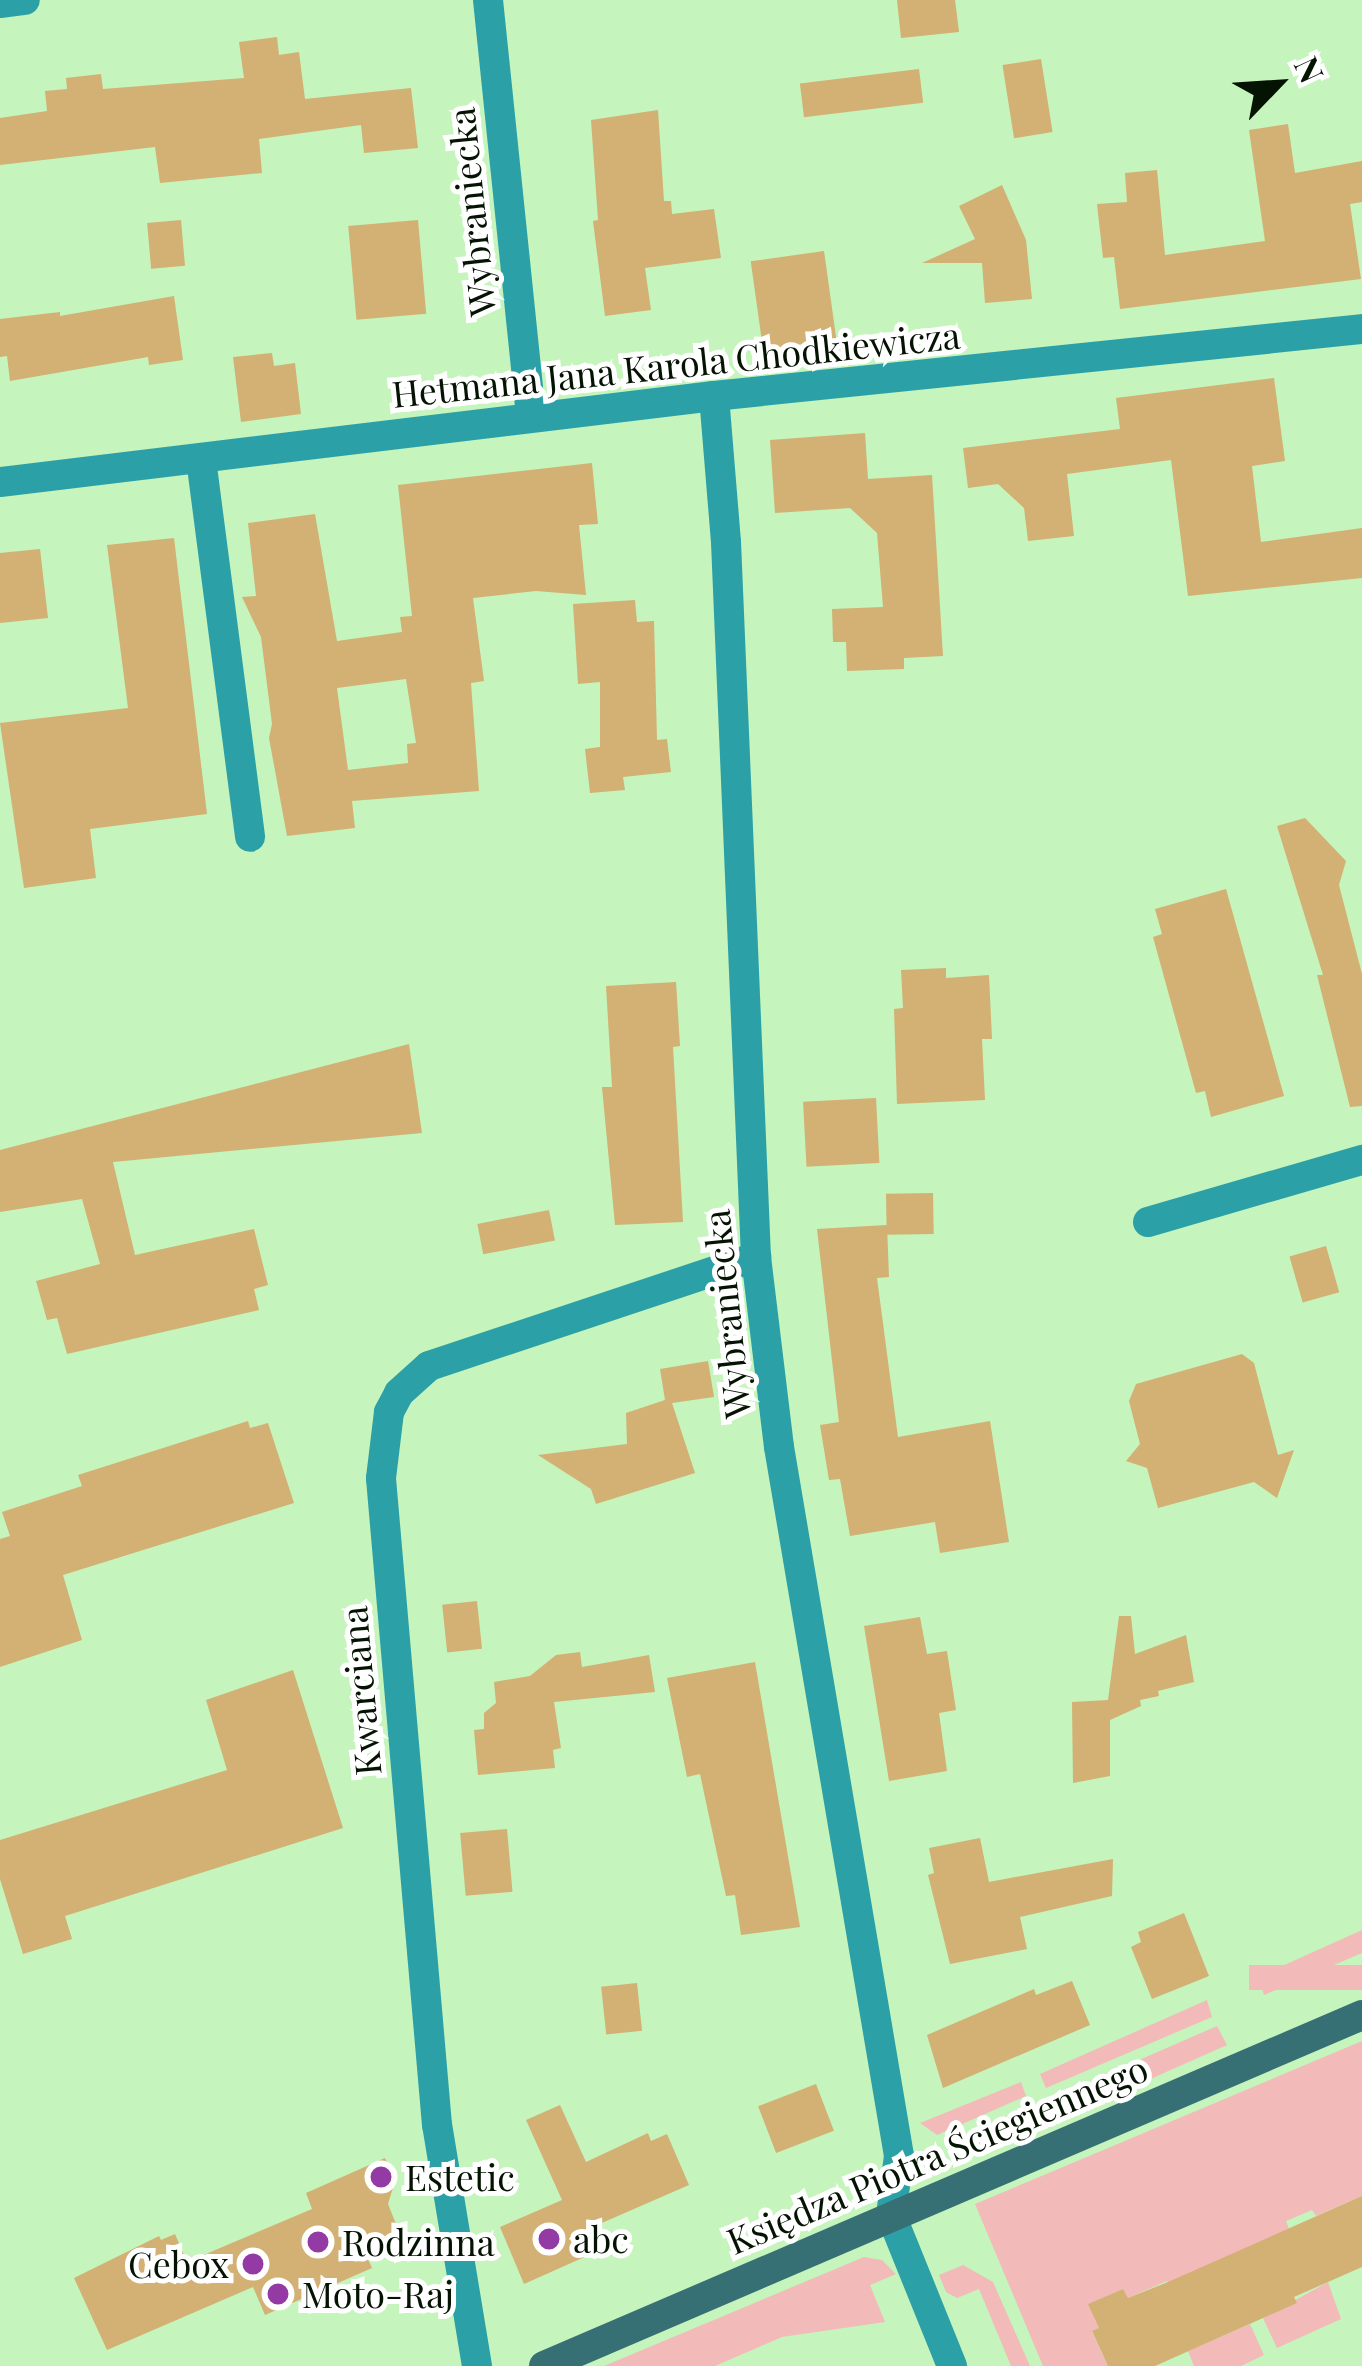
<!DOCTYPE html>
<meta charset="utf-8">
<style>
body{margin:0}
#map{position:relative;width:1362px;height:2366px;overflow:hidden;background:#c5f4bc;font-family:"Playfair Display",serif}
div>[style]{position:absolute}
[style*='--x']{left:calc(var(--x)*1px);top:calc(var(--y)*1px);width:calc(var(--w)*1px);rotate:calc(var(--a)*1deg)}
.green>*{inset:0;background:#f2bbb9;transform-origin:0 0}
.building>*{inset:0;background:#d3b073;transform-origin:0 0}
.street>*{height:30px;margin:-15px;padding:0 15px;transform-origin:15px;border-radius:15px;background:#2ba0a7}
.secondary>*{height:30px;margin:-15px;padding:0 15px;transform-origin:15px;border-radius:15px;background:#377074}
.dots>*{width:33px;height:33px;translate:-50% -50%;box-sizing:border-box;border:6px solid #fff;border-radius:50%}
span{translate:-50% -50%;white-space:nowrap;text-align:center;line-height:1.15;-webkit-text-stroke:10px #fff;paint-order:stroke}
.street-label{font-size:36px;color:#041302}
.poi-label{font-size:36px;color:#041302}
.left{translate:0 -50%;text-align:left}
.right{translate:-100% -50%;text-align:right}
.north{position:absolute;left:1218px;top:24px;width:120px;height:120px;-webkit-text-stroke:9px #fff;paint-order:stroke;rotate:65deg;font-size:33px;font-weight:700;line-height:48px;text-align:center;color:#041302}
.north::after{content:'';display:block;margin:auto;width:42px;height:54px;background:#041302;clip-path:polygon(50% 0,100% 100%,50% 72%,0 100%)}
</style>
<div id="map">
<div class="green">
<i style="clip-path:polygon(1362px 1930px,1362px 1953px,1264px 1995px,1258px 1977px)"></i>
<i style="left:1362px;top:1965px;width:25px;height:113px;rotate:90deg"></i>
<i style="clip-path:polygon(1207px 2000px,1212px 2017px,1046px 2088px,1040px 2074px)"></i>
<i style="clip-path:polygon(1217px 2026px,1227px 2045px,1128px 2089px,1108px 2090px,1098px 2078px)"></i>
<i style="clip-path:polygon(1362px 2041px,1362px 2196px,1316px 2216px,1312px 2210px,1286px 2221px,1289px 2229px,1171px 2287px,1167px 2281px,1128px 2298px,1123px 2289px,1089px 2304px,1099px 2328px,1092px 2332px,1108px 2366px,1043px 2366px,975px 2204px)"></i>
<i style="clip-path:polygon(1021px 2082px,1026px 2096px,937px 2135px,920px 2123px)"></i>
<i style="clip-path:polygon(1032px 2106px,1036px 2119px,1031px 2130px,956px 2160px,948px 2141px)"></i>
<i style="clip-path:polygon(864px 2257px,882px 2260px,896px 2274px,870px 2285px,885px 2322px,782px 2337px,715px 2366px,604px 2366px)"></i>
<i style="clip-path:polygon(963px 2265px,993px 2282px,1030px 2366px,1011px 2366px,979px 2289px,957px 2298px,946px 2292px,939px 2275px)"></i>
<i style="clip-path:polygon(1328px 2282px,1341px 2319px,1277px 2348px,1263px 2318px)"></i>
<i style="clip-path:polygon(1250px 2324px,1264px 2355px,1241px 2366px,1194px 2366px,1188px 2351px)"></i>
</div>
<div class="building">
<i style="clip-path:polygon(897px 0,955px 0,959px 32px,901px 38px)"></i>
<i style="clip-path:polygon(277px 37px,279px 55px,299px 52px,305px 99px,411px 88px,418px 148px,364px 153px,361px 125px,259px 139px,262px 173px,160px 183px,155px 147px,0 165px,0 118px,47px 111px,45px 91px,67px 89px,66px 78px,101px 74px,103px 89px,244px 78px,239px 42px)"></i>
<i style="left:1041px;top:59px;width:74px;height:39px;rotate:81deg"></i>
<i style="left:919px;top:69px;width:34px;height:120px;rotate:83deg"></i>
<i style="clip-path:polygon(658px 110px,664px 201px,671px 201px,672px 214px,714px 209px,721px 258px,645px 268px,651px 310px,605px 316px,593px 221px,598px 220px,591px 120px)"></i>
<i style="clip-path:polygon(1288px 124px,1295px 173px,1362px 161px,1362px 202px,1350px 204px,1361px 279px,1120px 309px,1114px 257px,1103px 258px,1097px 204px,1127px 202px,1125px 173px,1157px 170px,1165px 255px,1265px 241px,1249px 130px)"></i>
<i style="clip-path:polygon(1002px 185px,1026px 240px,1032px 299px,985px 303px,982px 263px,922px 263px,975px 239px,959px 206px)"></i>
<i style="left:181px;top:220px;width:46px;height:34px;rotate:85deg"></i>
<i style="left:418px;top:220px;width:94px;height:70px;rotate:85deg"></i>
<i style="left:824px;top:251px;width:89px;height:74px;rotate:82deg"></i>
<i style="clip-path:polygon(174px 296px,183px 360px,149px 365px,148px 357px,10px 381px,7px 356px,0 357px,0 319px,60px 312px,60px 316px)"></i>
<i style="clip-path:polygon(272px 353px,274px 366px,295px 363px,301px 414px,241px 422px,233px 357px)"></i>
<i style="clip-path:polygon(1274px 378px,1285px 461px,1252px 466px,1261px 542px,1362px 528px,1362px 578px,1188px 596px,1171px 460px,1067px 474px,1074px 536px,1028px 541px,1024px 508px,998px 484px,968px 488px,963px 448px,1120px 429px,1116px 398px)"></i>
<i style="clip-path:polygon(865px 433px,868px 479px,932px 475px,943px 656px,904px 658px,904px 669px,847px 671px,846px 642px,833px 642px,832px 609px,883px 607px,877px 533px,850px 508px,775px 513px,770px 440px)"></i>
<i style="clip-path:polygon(evenodd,592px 463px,598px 524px,579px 525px,586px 595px,536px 591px,473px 598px,484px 681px,471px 683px,479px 791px,352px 801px,355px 828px,287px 836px,269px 738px,272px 724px,261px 637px,242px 597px,256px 596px,248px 523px,315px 514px,337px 641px,402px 632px,400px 617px,412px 616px,398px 485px,592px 463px,406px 679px,416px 743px,407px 744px,408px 763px,348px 770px,337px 688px,406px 679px)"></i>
<i style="clip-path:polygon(174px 538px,207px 814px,90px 829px,96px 878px,24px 888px,0 723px,128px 708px,107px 545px)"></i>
<i style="clip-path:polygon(40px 549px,48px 618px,0 623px,0 553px)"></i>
<i style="clip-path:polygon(635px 600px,637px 622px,654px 621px,657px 740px,667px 739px,671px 772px,623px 777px,625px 790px,590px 793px,585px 749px,600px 747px,600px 682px,578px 684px,573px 604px)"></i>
<i style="clip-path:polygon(1305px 818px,1346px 861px,1339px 885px,1362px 974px,1362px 1106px,1350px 1107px,1317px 975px,1323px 975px,1277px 826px)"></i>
<i style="clip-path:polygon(1226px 889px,1284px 1096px,1211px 1117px,1205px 1091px,1196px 1093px,1153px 937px,1162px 934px,1155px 909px)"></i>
<i style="clip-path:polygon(946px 968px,946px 978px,989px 975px,992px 1039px,982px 1039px,985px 1100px,897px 1104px,894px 1009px,903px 1008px,901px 970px)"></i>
<i style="clip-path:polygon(676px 982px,680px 1046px,673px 1047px,683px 1222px,615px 1225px,602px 1087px,612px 1087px,606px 986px)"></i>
<i style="clip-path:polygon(409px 1044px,422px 1133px,113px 1162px,135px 1255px,254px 1229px,268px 1285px,254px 1289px,259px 1310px,67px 1354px,57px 1318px,47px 1320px,36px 1281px,100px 1264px,82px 1199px,0 1212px,0 1150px)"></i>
<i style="left:876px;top:1098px;width:65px;height:73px;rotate:87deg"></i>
<i style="left:933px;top:1193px;width:41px;height:47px;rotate:89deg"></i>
<i style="left:549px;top:1210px;width:31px;height:73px;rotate:79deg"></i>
<i style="clip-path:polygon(887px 1225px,889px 1277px,877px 1278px,898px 1437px,990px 1421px,1009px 1542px,940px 1553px,935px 1522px,850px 1536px,840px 1479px,829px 1480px,820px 1425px,839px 1422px,817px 1229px)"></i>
<i style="left:1326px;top:1246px;width:48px;height:38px;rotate:74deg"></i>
<i style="clip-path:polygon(1242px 1354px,1254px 1363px,1278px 1455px,1294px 1450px,1277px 1498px,1254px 1482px,1158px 1508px,1147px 1468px,1126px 1461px,1140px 1444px,1129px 1401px,1136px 1384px)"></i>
<i style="clip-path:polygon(708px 1361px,714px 1397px,672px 1403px,695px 1473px,596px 1504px,591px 1489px,538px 1455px,627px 1444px,626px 1413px,665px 1400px,660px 1369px)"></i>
<i style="clip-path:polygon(248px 1421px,250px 1428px,268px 1423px,294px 1503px,63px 1575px,82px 1640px,0 1667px,0 1539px,10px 1536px,2px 1512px,82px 1486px,78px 1475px)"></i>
<i style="left:477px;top:1601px;width:48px;height:35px;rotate:84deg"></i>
<i style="clip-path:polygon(1119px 1616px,1131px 1616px,1135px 1654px,1186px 1635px,1194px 1682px,1158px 1691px,1159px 1696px,1140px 1700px,1141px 1706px,1110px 1720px,1110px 1776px,1073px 1783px,1072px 1702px,1108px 1700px)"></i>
<i style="clip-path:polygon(920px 1617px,927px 1654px,947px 1651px,956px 1710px,939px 1713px,947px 1771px,889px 1781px,864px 1626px)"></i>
<i style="clip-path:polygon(580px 1652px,582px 1667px,649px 1655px,655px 1692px,554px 1702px,561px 1748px,553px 1750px,555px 1768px,478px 1775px,474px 1730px,484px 1729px,484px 1713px,496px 1703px,494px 1682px,530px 1676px,556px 1655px)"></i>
<i style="clip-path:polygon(755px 1662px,800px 1927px,741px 1935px,735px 1895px,726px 1896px,700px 1774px,687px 1777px,667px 1678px)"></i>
<i style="clip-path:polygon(293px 1670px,343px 1828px,65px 1916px,72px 1939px,23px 1954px,0 1879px,0 1840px,227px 1770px,206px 1700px)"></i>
<i style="left:507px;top:1829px;width:63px;height:47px;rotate:85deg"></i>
<i style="clip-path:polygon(980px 1838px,989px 1882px,1113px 1859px,1112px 1896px,1020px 1917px,1027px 1949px,950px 1964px,928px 1875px,934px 1873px,929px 1848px)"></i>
<i style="clip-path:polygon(1184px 1913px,1209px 1976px,1152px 1999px,1131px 1947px,1141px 1942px,1138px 1932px)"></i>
<i style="clip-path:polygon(1072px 1981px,1090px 2025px,943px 2088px,927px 2035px,1034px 1989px,1036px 1995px)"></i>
<i style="left:637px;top:1983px;width:48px;height:36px;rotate:84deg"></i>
<i style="left:816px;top:2084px;width:50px;height:62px;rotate:69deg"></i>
<i style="clip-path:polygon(560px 2105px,586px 2162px,648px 2133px,651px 2141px,667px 2134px,689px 2185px,588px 2229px,598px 2251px,524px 2284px,500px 2227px,562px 2200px,526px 2120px)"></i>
<i style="clip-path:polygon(385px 2158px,395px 2181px,388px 2204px,398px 2229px,391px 2246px,367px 2257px,372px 2268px,265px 2315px,253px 2287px,107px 2350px,74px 2278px,159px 2236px,161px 2240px,175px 2234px,187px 2262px,312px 2209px,306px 2193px)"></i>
<i style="clip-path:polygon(1362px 2196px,1362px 2267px,1294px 2297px,1297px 2303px,1155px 2366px,1108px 2366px,1092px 2331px,1099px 2328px,1088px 2304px,1123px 2289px,1128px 2298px,1168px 2282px)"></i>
</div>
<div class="street">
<i style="--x:488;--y:0;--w:418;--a:84.1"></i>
<i style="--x:0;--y:3;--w:25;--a:-7"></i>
<i style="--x:714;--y:396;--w:146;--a:85.3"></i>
<i style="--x:726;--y:542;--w:716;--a:87.6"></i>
<i style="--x:756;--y:1257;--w:191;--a:83.1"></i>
<i style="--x:779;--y:1447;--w:719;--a:80.39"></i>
<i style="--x:899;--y:2156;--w:60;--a:97.7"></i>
<i style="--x:891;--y:2215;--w:163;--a:68"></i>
<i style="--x:201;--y:459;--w:381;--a:82.6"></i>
<i style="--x:0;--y:482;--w:719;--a:-6.87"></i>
<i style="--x:714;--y:396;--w:651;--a:-5.9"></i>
<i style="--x:1148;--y:1222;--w:223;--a:-16.2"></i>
<i style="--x:477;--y:2366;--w:244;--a:-99.4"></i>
<i style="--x:437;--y:2125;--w:649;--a:-94.95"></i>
<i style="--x:381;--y:1478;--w:66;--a:-83.1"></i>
<i style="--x:389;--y:1412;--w:21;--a:-62"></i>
<i style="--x:399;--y:1393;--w:40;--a:-42"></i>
<i style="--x:429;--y:1366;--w:345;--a:-18.4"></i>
</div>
<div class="secondary">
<i style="--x:544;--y:2366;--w:890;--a:-23.22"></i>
</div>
<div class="dots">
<i style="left:381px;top:2177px;background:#933aa5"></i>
<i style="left:549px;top:2239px;background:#933aa5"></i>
<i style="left:318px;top:2242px;background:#933aa5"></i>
<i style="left:253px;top:2264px;background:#933aa5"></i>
<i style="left:278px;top:2294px;background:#933aa5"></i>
</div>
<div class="street-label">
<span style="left:471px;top:212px;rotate:-96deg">Wybraniecka</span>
<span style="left:676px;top:364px;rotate:-6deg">Hetmana Jana Karola Chodkiewicza</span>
<span style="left:726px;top:1314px;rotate:-96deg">Wybraniecka</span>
<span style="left:360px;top:1691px;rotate:-95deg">Kwarciana</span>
<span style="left:937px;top:2154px;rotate:-23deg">Księdza Piotra Ściegiennego</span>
</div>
<div class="poi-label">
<span class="left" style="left:405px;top:2177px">Estetic</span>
<span class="left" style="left:573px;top:2239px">abc</span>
<span class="left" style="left:342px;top:2242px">Rodzinna</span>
<span class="right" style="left:229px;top:2264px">Cebox</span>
<span class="left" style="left:302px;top:2294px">Moto-Raj</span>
</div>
<div class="north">N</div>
</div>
